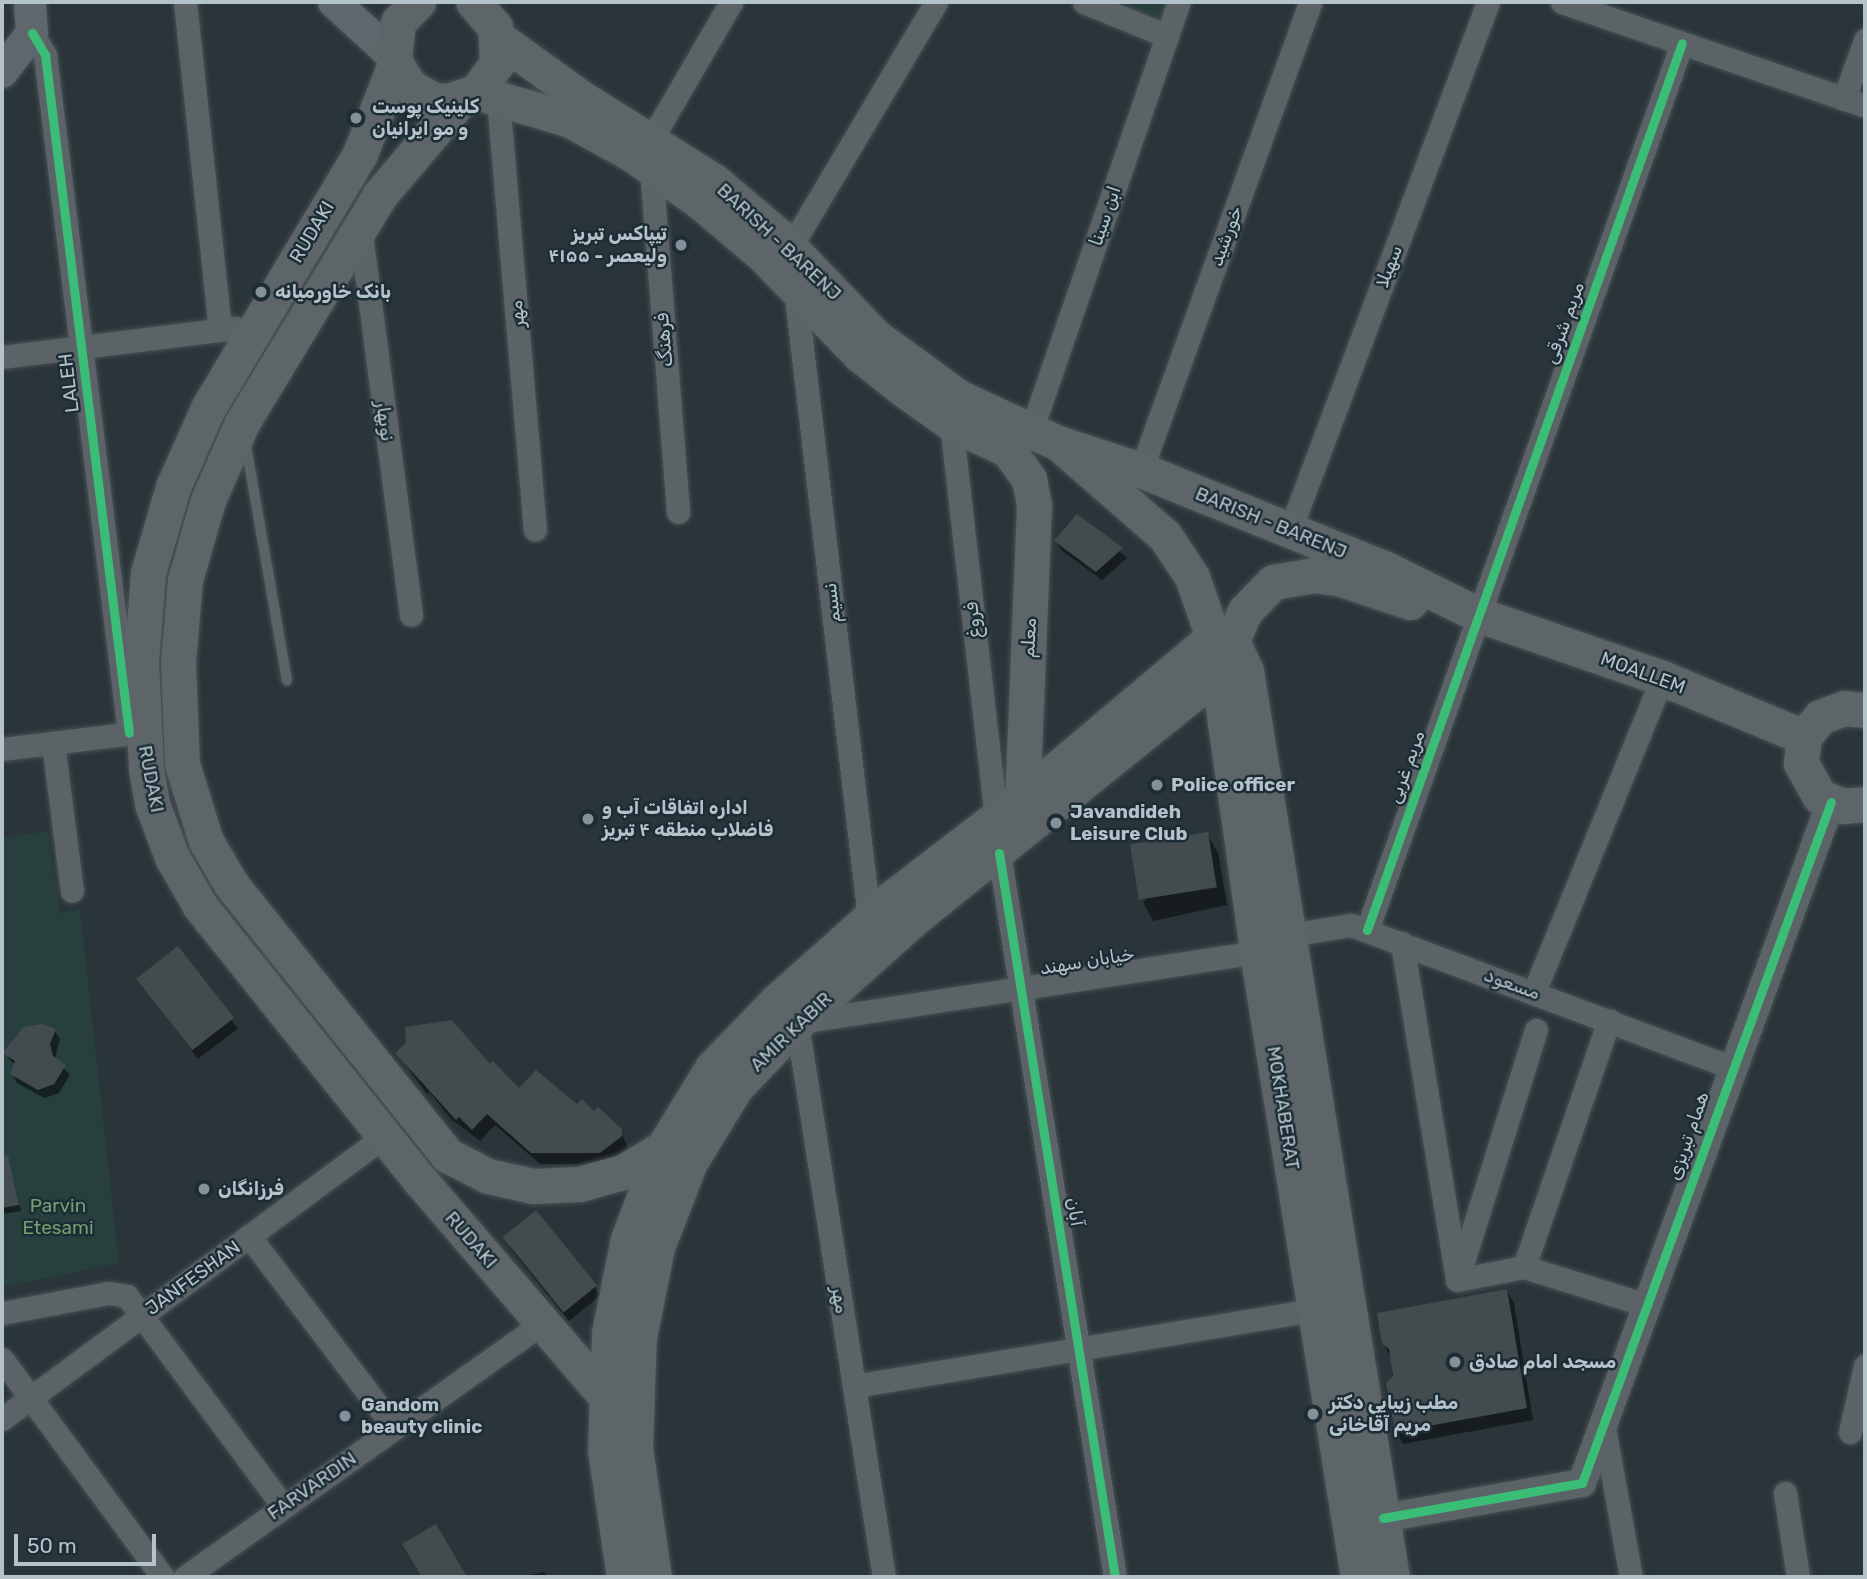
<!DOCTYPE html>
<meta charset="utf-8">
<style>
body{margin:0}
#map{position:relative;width:1867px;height:1579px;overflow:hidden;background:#2a353a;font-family:Rubik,Cairo,sans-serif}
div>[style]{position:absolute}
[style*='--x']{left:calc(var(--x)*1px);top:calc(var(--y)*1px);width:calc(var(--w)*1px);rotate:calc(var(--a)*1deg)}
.green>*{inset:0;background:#273f3d}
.shadow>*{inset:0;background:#0007;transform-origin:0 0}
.building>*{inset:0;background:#424c4f;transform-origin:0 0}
.roads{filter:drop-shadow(0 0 2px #485054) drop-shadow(0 0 2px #485054)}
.service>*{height:10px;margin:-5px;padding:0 5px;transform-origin:5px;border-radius:5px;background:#5b6367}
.minor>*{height:23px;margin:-11.5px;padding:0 11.5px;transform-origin:11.5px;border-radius:11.5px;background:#5b6367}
.tertiary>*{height:28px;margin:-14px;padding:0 14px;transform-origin:14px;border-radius:14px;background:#5b6367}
.secondary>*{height:32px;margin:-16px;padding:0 16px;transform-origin:16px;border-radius:16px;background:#5e686c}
.primary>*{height:35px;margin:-17.5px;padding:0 17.5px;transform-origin:17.5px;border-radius:17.5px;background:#5d6569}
.cycleway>*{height:9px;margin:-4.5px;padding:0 4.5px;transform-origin:4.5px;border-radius:4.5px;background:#3abd76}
.dots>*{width:19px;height:19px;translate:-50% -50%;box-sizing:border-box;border:4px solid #1d2d35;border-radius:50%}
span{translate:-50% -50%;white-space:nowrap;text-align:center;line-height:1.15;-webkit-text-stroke:5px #1d2d35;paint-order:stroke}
.poi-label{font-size:19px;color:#b4c3ca;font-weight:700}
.left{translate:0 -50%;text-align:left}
.right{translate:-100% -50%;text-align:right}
.street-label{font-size:19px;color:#b4c3ca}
.park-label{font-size:19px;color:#73a171}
.frame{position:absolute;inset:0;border:4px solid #b4c3ca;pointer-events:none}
.scale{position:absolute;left:14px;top:1534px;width:142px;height:32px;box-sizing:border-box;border:4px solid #b4c3ca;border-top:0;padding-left:9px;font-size:21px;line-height:24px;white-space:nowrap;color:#b4c3ca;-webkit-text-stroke:5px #1d2d35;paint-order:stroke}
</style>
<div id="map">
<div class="green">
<i style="clip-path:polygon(1104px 2px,1172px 2px,1163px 27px)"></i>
<i style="clip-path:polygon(48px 831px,60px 913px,80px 909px,119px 1263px,2px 1287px,2px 838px)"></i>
</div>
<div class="shadow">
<i style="clip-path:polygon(1077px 516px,1127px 558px,1102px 580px,1061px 550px,1056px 542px)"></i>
<i style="clip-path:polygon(1207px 834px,1218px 853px,1227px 905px,1153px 921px,1143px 902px)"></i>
<i style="left:177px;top:948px;width:101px;height:50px;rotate:53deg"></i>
<i style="clip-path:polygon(54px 1030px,60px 1039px,55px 1059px,70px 1075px,59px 1093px,44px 1098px,17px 1083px,12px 1074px,15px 1065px,4px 1053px)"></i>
<i style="clip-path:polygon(398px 1054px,490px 1067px,520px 1091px,594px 1113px,620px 1130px,628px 1148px,607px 1165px,540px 1164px,495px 1125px,480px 1141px,451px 1119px,429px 1091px,427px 1094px)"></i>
<i style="clip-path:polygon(8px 1160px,21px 1211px,2px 1214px,2px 1161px)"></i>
<i style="clip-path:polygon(509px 1246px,595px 1287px,600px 1296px,569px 1321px)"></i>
<i style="clip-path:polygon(1507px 1291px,1514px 1303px,1533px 1420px,1403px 1444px,1396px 1431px,1391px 1357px,1383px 1344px)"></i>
<i style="clip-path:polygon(544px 1572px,547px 1577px,522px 1577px)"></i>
</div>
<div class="building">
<i style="clip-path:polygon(1077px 514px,1123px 548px,1096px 572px,1054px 541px)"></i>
<i style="left:1208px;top:832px;width:56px;height:79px;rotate:81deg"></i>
<i style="left:178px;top:946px;width:91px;height:53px;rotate:52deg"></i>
<i style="clip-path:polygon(452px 1020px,490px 1064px,493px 1061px,519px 1088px,536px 1070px,577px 1104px,582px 1099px,594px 1111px,598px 1107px,622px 1129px,622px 1136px,600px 1153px,531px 1153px,487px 1114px,472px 1130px,459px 1117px,456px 1120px,395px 1053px,406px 1043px,405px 1027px)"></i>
<i style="clip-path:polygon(42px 1024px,56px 1029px,50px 1044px,53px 1056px,66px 1065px,54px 1084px,38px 1090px,10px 1074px,15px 1061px,2px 1053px,24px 1027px)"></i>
<i style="clip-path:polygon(8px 1155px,19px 1205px,2px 1208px,2px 1156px)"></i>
<i style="left:536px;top:1210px;width:97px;height:43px;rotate:51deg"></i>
<i style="clip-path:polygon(1507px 1289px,1527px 1408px,1395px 1432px,1386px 1383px,1393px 1376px,1389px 1349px,1382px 1344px,1377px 1313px)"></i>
<i style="clip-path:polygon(436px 1524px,467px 1577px,422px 1577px,402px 1544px)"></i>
</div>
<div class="roads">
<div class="service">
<i style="--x:245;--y:440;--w:244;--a:80.1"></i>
</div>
<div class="minor">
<i style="--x:185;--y:2;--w:329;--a:83.9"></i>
<i style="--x:1084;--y:2;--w:90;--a:22.3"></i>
<i style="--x:1562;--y:2;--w:320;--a:18.9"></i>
<i style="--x:32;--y:33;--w:26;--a:59"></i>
<i style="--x:45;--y:55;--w:683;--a:82.94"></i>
<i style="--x:498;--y:99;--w:432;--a:85.1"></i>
<i style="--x:1844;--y:99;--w:63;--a:-70.4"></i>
<i style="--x:652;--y:138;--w:157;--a:-59.8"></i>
<i style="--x:651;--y:168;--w:345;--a:85.5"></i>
<i style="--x:360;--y:227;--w:391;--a:82.5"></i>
<i style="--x:790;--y:248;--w:286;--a:-59.3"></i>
<i style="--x:795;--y:288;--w:634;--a:83.3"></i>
<i style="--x:2;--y:357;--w:235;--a:-7.1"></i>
<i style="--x:951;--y:423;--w:398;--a:83.5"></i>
<i style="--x:1031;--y:431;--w:454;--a:-71"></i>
<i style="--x:1141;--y:470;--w:498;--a:-70.1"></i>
<i style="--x:1290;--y:530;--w:564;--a:-69.44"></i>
<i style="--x:53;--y:743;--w:149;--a:82.7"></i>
<i style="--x:2;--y:749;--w:141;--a:-6.9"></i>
<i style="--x:999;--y:853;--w:733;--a:80.9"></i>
<i style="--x:1367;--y:930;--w:941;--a:-70.45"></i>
<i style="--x:1289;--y:935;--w:63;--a:-9.2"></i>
<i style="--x:1351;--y:925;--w:406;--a:20.5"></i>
<i style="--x:1402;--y:943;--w:341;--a:80.7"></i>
<i style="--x:1534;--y:992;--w:339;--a:-67.8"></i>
<i style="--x:800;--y:1022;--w:462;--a:-8.7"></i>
<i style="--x:797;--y:1023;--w:561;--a:81.08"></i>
<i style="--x:249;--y:1236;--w:240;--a:52.8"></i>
<i style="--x:1524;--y:1267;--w:261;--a:-71"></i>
<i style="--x:1459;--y:1274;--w:256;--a:-72.5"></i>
<i style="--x:1457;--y:1280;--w:68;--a:-11"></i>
<i style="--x:1524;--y:1267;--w:129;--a:17.2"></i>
<i style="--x:2;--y:1313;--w:108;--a:-10.7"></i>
<i style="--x:108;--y:1293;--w:19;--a:9"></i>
<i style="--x:127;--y:1296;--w:262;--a:53.4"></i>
<i style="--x:2;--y:1359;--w:271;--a:53.6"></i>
<i style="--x:854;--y:1386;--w:467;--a:-9.4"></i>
<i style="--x:2;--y:1419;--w:475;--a:-36.5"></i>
<i style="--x:1603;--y:1422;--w:158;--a:79.8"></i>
<i style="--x:1850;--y:1432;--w:68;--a:-77.2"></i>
<i style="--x:1785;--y:1493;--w:85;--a:81.2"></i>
<i style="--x:185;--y:1577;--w:438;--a:-35.4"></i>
</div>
<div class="tertiary">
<i style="--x:1383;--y:1518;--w:202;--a:-10"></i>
<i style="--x:1582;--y:1483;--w:725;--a:-69.92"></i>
</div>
<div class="secondary">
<i style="--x:334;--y:2;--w:80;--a:42.5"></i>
<i style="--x:2;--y:72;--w:49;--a:-52.4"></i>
<i style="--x:32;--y:33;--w:31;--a:-94"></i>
</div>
<div class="primary">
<i style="--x:418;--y:2;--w:28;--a:135"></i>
<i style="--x:398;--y:22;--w:39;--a:96"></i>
<i style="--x:394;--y:61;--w:31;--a:58"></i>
<i style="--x:410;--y:87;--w:27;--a:28"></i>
<i style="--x:434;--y:100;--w:14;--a:4"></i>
<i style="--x:448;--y:101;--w:29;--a:-18"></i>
<i style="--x:476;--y:92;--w:36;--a:-54"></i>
<i style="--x:497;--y:63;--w:36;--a:-93"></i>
<i style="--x:495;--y:27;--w:33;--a:-131"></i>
<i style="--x:498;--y:38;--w:101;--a:35.7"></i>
<i style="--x:580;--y:97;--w:158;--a:32.1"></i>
<i style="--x:714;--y:181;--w:87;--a:40.3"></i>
<i style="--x:780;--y:237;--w:139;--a:46.2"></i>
<i style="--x:876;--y:337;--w:104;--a:36"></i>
<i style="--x:960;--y:398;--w:108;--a:24.7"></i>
<i style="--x:1058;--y:443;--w:87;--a:18"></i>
<i style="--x:1141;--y:470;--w:264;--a:22"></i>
<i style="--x:1386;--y:569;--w:104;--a:26.3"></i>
<i style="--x:1479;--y:615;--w:194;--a:19"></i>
<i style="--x:1662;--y:678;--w:154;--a:22.6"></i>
<i style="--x:395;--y:64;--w:97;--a:111.3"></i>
<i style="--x:360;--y:154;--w:294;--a:120.9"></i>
<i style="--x:209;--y:406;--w:89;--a:114"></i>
<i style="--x:173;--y:487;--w:90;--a:106.2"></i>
<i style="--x:148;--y:573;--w:88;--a:94.5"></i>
<i style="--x:141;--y:661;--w:108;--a:87.3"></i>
<i style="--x:146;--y:769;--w:36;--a:80"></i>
<i style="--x:152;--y:804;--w:57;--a:69.3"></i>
<i style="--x:172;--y:857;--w:56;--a:60.3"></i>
<i style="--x:200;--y:906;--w:349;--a:51.3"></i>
<i style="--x:418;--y:1178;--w:290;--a:49.3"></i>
<i style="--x:476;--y:92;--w:96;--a:16.4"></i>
<i style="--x:568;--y:119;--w:71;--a:28.7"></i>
<i style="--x:630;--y:153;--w:84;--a:34.8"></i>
<i style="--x:699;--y:201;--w:84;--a:40.2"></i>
<i style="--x:763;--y:255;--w:139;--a:45.9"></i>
<i style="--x:860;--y:355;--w:55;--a:38.3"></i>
<i style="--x:903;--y:389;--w:59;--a:35.3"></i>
<i style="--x:951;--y:423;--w:63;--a:25.3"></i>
<i style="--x:1008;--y:450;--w:36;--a:54"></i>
<i style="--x:1029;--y:479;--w:26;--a:79"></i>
<i style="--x:1034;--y:505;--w:293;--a:92.3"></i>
<i style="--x:461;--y:99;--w:126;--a:130.2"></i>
<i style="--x:380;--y:195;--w:267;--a:121.2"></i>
<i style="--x:242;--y:423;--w:84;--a:113.8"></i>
<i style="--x:208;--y:500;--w:83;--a:106"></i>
<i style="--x:185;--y:580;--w:82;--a:94.9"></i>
<i style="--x:178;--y:662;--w:102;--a:87.8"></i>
<i style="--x:182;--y:764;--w:81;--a:72.7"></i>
<i style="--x:206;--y:841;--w:50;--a:59.8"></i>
<i style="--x:231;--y:884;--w:347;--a:51.4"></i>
<i style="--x:447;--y:1155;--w:46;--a:27.1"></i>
<i style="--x:488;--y:1176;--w:46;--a:12.5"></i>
<i style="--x:533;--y:1186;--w:46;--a:-2.5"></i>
<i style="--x:579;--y:1184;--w:46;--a:-15.3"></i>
<i style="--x:623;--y:1172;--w:47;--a:-31"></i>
<i style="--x:1065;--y:449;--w:133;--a:41"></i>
<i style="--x:1165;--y:536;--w:49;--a:56.6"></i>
<i style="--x:1192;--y:577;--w:64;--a:70.7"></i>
<i style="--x:1213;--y:637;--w:318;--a:82"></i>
<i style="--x:1257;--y:952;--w:633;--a:80.82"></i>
<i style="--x:1233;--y:643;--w:31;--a:65"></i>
<i style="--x:1246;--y:671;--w:918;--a:80.85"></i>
<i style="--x:1865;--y:710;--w:21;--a:-175"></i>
<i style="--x:1844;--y:708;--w:26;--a:159"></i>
<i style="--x:1820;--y:717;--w:26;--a:129"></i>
<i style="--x:1804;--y:737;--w:26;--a:97"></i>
<i style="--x:1801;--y:763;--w:38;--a:61"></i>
<i style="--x:1819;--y:796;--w:26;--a:23"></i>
<i style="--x:1843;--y:806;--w:22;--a:-5"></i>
<i style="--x:624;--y:1577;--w:128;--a:-98.5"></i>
<i style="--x:605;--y:1450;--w:117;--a:-88"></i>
<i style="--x:609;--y:1333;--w:96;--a:-78.6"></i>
<i style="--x:628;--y:1239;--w:97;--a:-69"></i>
<i style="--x:663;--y:1148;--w:94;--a:-58.5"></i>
<i style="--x:712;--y:1068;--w:93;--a:-45.9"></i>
<i style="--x:777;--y:1001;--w:154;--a:-41.8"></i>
<i style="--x:892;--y:898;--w:164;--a:-37.6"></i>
<i style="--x:1022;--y:798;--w:250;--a:-40.1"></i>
<i style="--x:654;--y:1577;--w:129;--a:-98.4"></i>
<i style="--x:635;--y:1449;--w:112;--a:-88"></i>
<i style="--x:639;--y:1337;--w:92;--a:-78.7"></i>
<i style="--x:657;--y:1247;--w:91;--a:-68.8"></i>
<i style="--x:690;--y:1162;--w:88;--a:-58.5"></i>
<i style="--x:736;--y:1087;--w:88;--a:-46.4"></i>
<i style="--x:797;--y:1023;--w:153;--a:-41.8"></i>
<i style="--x:911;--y:921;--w:395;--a:-38.9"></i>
<i style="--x:1218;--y:673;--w:68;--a:-66.5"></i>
<i style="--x:1245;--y:611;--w:40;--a:-46"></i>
<i style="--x:1273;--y:582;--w:42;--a:-9.7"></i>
<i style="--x:1314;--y:575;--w:27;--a:8"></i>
<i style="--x:1341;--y:579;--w:73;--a:18.4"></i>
</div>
</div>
<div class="cycleway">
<i style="--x:32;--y:33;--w:26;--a:59"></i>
<i style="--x:45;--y:55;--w:683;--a:82.94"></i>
<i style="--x:999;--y:853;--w:733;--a:80.9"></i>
<i style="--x:1367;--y:930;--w:941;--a:-70.45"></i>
<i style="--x:1383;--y:1518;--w:202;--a:-10"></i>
<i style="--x:1582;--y:1483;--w:725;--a:-69.92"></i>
</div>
<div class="dots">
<i style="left:356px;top:118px;background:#849198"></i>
<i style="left:681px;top:245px;background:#849198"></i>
<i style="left:261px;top:292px;background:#849198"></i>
<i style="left:1157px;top:785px;background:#849198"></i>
<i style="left:588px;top:819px;background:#849198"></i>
<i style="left:1056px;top:823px;background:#849198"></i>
<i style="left:204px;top:1189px;background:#849198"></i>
<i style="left:1455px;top:1362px;background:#849198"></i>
<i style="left:1313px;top:1414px;background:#849198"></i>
<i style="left:345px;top:1416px;background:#849198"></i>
</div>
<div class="poi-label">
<span class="left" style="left:372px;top:118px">کلینیک پوست<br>و مو ایرانیان</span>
<span class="right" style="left:667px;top:245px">تیپاکس تبریز<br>ولیعصر - ۴۱۵۵</span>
<span class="left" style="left:275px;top:292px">بانک خاورمیانه</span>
<span class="left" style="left:1171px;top:785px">Police officer</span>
<span class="left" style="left:602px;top:819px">اداره اتفاقات آب و<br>فاضلاب منطقه ۴ تبریز</span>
<span class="left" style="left:1070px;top:823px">Javandideh<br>Leisure Club</span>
<span class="left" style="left:218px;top:1189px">فرزانگان</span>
<span class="left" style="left:1469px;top:1362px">مسجد امام صادق</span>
<span class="left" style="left:1329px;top:1414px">مطب زیبایی دکتر<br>مریم آقاخانی</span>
<span class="left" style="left:361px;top:1416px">Gandom<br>beauty clinic</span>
</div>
<div class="street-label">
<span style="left:1105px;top:216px;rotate:-71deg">ابن سینا</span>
<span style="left:312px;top:232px;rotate:-59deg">RUDAKI</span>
<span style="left:1226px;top:236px;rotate:-70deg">خورشید</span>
<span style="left:779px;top:242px;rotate:43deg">BARISH - BARENJ</span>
<span style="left:1389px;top:266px;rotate:-69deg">سهیلا</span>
<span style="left:517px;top:314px;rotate:-95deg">مهر</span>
<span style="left:1564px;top:323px;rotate:-70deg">مریم شرقی</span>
<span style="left:664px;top:340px;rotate:-95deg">فرهنگ</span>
<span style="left:69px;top:383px;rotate:-97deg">LALEH</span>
<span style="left:385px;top:421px;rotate:82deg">نوبهار</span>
<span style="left:1271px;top:523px;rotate:22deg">BARISH - BARENJ</span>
<span style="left:832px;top:603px;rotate:-97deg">نسیم</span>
<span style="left:973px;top:620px;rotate:-96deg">فروغ</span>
<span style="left:1029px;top:638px;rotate:-87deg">معلم</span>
<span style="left:1643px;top:673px;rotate:20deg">MOALLEM</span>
<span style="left:1406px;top:767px;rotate:-70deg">مریم غربی</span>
<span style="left:151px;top:779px;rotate:79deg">RUDAKI</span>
<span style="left:1087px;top:961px;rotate:-9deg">خیابان سهند</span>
<span style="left:1512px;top:984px;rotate:20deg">مسعود</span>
<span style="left:791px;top:1032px;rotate:-44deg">AMIR KABIR</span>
<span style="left:1283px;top:1108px;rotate:81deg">MOKHABERAT</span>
<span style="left:1688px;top:1136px;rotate:-71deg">همام تبریزی</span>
<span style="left:1075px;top:1212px;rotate:81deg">آبان</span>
<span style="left:471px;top:1240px;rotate:49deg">RUDAKI</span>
<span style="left:193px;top:1278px;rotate:-36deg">JANFESHAN</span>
<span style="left:840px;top:1300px;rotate:81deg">مهر</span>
<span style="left:312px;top:1486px;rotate:-35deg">FARVARDIN</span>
</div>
<div class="park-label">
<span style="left:58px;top:1217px">Parvin<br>Etesami</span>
</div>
<div class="frame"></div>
<div class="scale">50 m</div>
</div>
